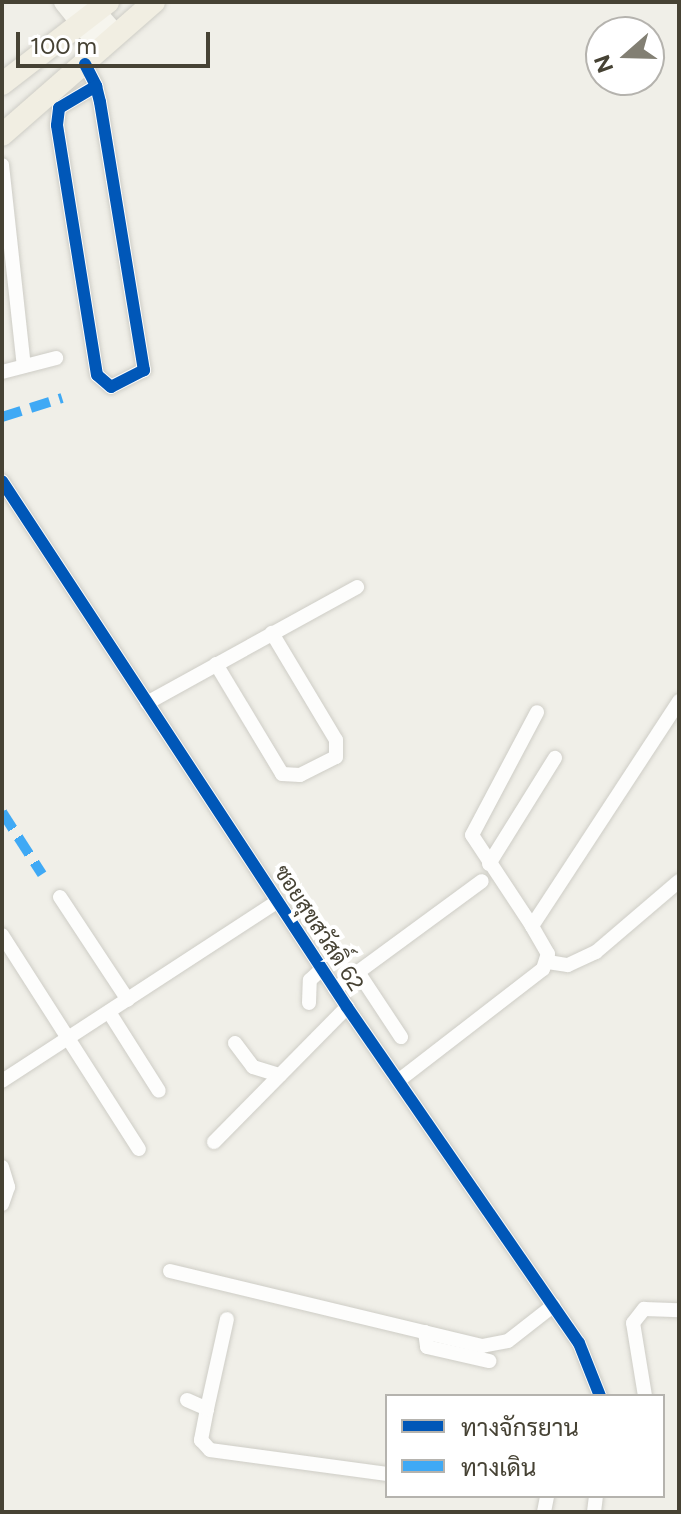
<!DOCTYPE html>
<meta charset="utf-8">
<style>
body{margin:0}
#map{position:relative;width:681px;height:1514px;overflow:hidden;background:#f0efe8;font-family:Figtree,Sarabun,sans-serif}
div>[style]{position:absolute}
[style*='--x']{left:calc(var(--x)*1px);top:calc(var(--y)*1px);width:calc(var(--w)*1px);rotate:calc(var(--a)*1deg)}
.roads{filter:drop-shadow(0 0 2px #cecdc6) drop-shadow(0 0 2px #cecdc6)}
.street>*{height:14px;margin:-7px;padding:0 7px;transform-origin:7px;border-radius:7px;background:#fdfdfc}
.secondary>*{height:20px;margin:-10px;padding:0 10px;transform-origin:10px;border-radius:10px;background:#f6f5ee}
.primary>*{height:22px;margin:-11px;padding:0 11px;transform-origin:11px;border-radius:11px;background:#f1eee2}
.quiet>*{height:10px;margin-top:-5px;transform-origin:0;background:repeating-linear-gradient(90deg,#3fa9f5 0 20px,transparent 0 30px)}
.cycleway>*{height:12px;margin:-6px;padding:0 6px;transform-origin:6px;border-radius:6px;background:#0057b8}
span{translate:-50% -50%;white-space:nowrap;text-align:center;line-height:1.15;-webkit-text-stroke:8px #fff;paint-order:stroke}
.street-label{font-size:22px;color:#464234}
.frame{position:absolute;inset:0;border:4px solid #464234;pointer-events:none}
.legend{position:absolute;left:385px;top:1394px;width:280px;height:104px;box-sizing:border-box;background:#fff;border:2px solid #b5b3ae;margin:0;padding:10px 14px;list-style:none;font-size:24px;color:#464234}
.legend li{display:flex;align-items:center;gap:16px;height:40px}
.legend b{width:40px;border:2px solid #b5b3ae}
.north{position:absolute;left:585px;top:16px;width:80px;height:80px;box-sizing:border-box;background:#fff;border:2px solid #b5b3ae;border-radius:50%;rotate:250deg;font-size:22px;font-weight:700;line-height:32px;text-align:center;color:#464234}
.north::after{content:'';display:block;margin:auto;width:28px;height:36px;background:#827f73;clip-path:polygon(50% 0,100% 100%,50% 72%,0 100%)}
.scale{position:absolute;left:16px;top:32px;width:194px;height:36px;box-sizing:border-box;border:4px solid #464234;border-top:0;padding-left:10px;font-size:24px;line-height:28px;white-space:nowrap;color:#464234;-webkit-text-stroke:6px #fff;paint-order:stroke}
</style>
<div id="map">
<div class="roads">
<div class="street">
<i style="--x:85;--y:64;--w:25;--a:63"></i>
<i style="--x:96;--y:86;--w:16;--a:76"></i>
<i style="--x:100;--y:102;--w:272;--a:80.7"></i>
<i style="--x:144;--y:370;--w:37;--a:153"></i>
<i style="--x:111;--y:387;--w:18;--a:-139"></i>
<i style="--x:97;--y:375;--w:253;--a:-99.1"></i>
<i style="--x:57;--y:125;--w:17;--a:-83"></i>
<i style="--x:59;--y:108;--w:43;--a:-30.7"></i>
<i style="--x:2;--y:165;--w:202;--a:83.8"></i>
<i style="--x:2;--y:372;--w:56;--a:-14.5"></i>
<i style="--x:2;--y:481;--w:629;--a:56.74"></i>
<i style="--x:347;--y:1007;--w:408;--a:55.4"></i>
<i style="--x:579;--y:1343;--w:57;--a:68.4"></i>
<i style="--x:216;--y:664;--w:128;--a:59"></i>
<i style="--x:282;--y:774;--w:18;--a:3"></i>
<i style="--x:300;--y:775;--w:40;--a:-26.6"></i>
<i style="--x:336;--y:757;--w:17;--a:-90"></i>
<i style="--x:336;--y:740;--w:125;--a:-120.9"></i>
<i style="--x:147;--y:703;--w:240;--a:-28.9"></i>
<i style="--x:489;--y:864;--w:125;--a:-58.1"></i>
<i style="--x:60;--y:897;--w:123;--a:56.6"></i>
<i style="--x:532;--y:926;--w:109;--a:-123.4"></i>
<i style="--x:472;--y:835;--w:139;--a:-62.1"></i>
<i style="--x:2;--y:935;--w:254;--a:57.4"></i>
<i style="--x:548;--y:962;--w:20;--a:9"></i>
<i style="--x:568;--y:965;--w:31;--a:-25"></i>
<i style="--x:596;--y:952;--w:109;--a:-40.5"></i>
<i style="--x:358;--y:972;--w:78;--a:56.5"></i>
<i style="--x:335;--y:989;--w:182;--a:-36.3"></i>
<i style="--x:309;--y:1003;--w:23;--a:-88"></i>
<i style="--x:310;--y:980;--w:16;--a:-43"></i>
<i style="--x:109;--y:1012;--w:93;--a:57.7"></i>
<i style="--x:235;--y:1043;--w:30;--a:53"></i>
<i style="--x:253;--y:1067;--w:28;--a:17"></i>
<i style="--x:2;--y:1081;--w:328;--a:-33.1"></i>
<i style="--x:398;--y:1081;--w:183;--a:-37.7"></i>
<i style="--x:543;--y:969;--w:16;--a:-72"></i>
<i style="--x:548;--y:954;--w:32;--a:-120"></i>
<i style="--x:532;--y:926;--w:269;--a:-56.8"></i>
<i style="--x:214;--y:1142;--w:190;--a:-45.4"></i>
<i style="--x:2;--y:1167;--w:21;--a:73"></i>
<i style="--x:8;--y:1187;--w:18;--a:109"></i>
<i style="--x:170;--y:1271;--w:321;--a:13.5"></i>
<i style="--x:482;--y:1346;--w:26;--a:-11"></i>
<i style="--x:508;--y:1341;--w:58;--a:-38"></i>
<i style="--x:425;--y:1332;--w:15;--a:82"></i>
<i style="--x:427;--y:1347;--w:64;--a:12.7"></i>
<i style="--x:645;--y:1396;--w:74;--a:-99.3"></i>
<i style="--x:633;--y:1323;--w:18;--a:-52"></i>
<i style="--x:644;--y:1309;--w:35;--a:2"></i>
<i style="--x:187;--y:1400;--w:22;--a:24"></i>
<i style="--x:207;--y:1409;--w:32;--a:101"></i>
<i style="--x:201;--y:1440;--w:13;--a:48"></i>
<i style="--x:210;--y:1450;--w:179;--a:7.7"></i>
<i style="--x:207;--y:1409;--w:92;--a:-77.5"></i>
<i style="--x:544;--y:1512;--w:16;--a:-79"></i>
<i style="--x:594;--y:1512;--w:16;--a:-83"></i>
</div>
<div class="secondary">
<i style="--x:64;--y:2;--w:60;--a:51"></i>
<i style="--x:87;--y:2;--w:44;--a:48.7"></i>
</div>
<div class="primary">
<i style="--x:2;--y:84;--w:134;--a:-37.7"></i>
<i style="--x:2;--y:135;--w:202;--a:-41.2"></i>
</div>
</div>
<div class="quiet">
<i style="--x:2;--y:417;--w:63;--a:-17.6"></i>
<i style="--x:2;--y:812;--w:74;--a:57.2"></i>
</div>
<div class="cycleway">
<i style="--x:85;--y:64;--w:25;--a:63"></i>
<i style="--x:96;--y:86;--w:16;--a:76"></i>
<i style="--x:100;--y:102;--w:272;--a:80.7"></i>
<i style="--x:144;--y:370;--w:37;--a:153"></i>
<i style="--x:111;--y:387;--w:18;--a:-139"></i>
<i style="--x:97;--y:375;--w:253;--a:-99.1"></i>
<i style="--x:57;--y:125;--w:17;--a:-83"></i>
<i style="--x:59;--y:108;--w:43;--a:-30.7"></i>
<i style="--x:2;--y:481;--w:629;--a:56.74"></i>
<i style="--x:347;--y:1007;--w:408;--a:55.4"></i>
<i style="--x:579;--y:1343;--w:57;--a:68.4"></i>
</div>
<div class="street-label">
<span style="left:319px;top:928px;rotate:57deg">ซอยสุขสวัสดิ์ 62</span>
</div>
<div class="frame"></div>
<ul class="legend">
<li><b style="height:10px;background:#0057b8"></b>ทางจักรยาน</li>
<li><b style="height:10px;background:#3fa9f5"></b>ทางเดิน</li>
</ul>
<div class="north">N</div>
<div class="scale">100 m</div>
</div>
